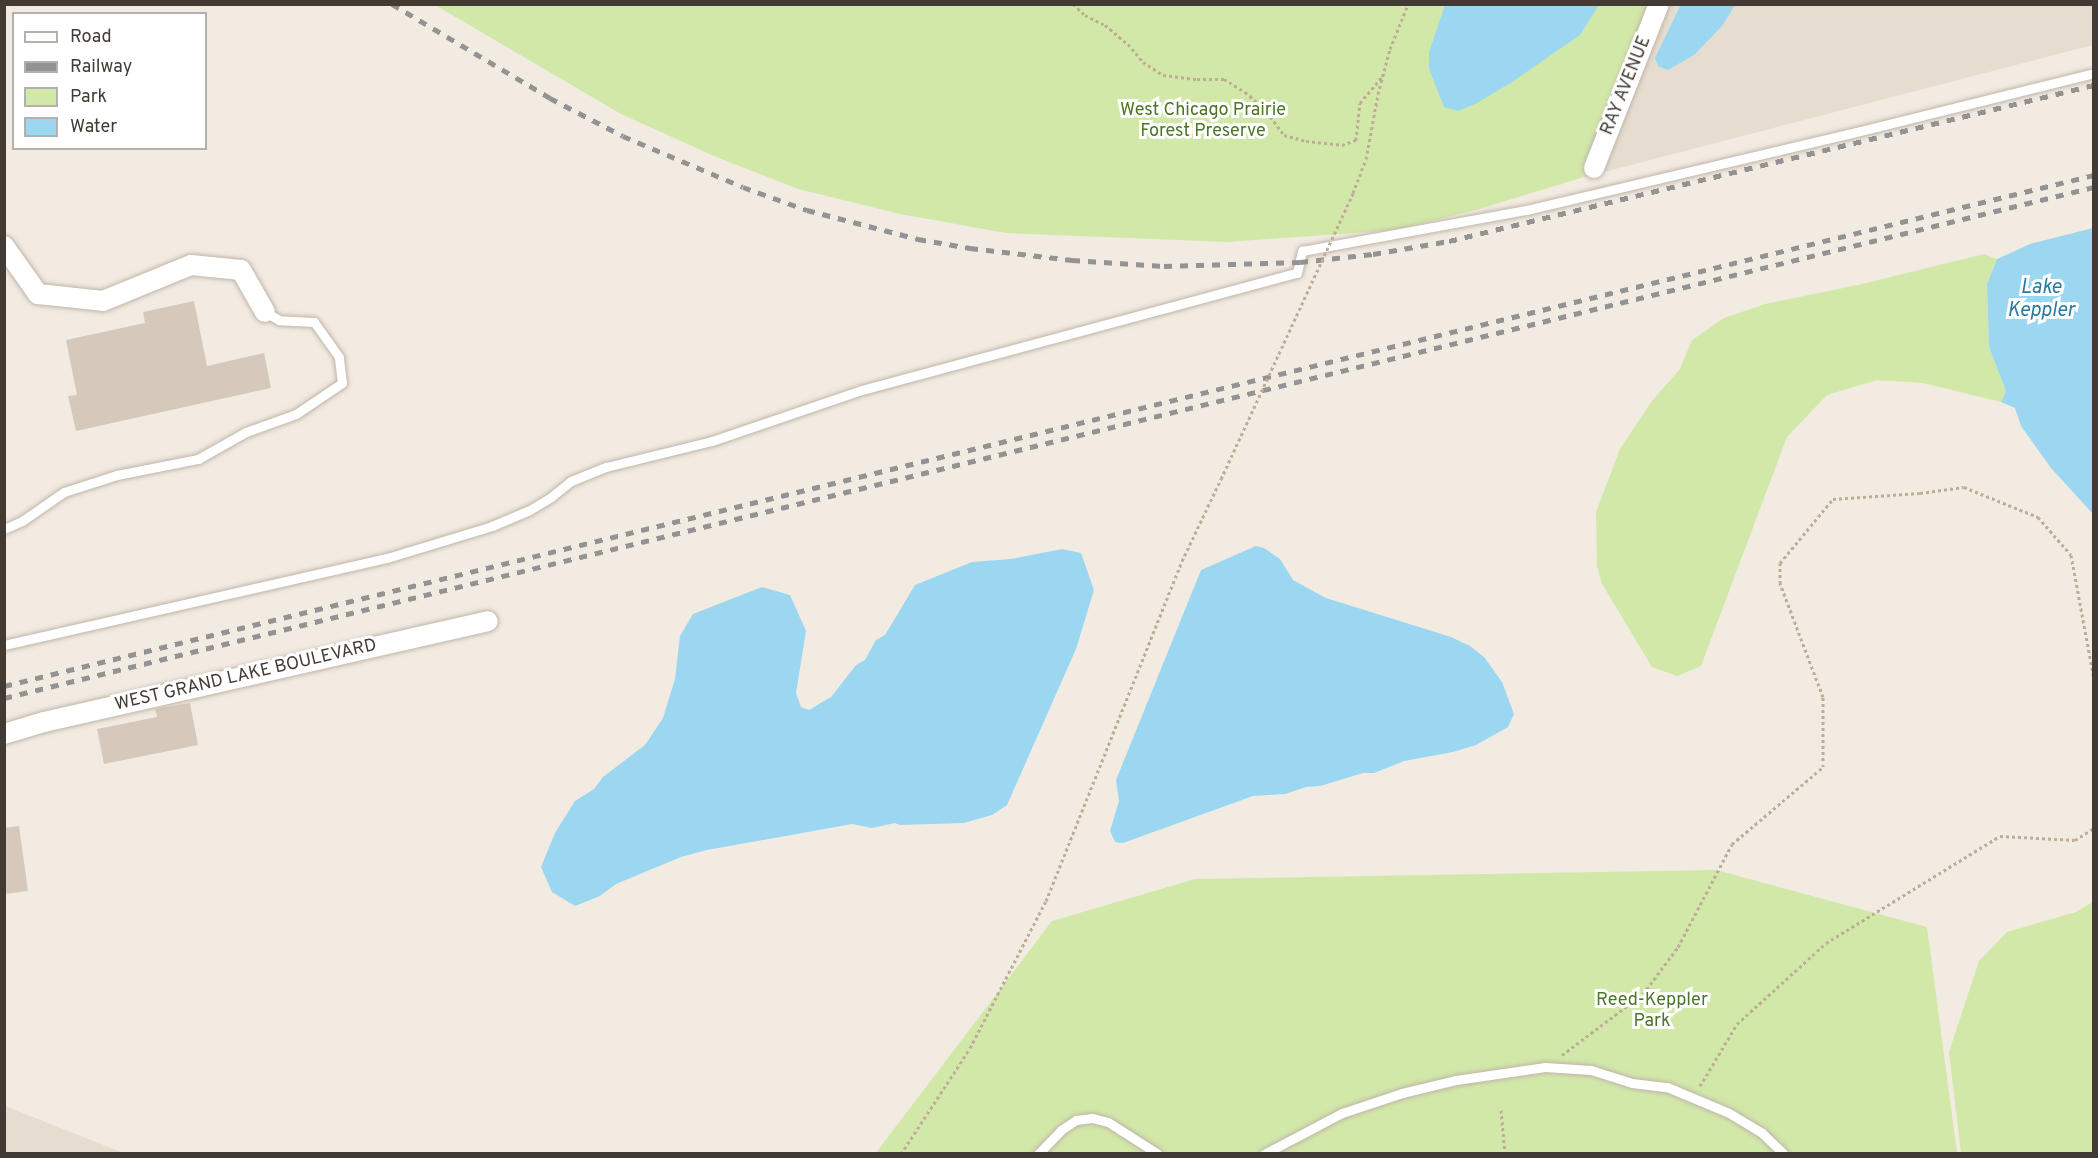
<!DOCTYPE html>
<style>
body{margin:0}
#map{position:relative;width:2098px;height:1158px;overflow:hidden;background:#f2ebe2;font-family:Overpass,sans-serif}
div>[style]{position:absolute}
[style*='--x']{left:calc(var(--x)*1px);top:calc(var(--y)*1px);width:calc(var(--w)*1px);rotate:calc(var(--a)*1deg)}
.residential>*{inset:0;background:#e6ddd0}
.green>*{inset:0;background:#d2e8a9}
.water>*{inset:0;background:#9cd7f1}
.building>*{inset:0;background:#d6c9bb}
.path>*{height:3px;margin-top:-1.5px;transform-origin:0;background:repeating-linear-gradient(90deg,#bfac96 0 3px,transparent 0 6px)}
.roads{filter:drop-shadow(0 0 2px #c0b5a8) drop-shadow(0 0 2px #c0b5a8)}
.service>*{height:9px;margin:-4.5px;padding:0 4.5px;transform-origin:4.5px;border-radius:4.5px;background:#fff}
.minor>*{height:20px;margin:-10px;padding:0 10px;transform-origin:10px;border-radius:10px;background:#fff}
.rail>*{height:4.5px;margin-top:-2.25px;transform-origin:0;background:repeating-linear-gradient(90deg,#939393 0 8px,transparent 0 16px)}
.path-bridge>*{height:3px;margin-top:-1.5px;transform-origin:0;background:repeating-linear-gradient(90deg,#bfac96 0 3px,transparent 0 6px)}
span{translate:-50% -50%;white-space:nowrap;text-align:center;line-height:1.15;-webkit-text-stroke:6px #fff;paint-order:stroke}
.street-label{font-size:18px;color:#433b33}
.park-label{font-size:18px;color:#4c7526}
.water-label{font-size:20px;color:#287aa0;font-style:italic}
.frame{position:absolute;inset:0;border:6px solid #433b33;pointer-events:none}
.legend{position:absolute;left:12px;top:12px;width:195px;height:138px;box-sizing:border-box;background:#fff;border:2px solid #b4b1ad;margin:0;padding:8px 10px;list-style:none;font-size:18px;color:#433b33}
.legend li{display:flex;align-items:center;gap:12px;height:30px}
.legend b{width:30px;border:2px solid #b4b1ad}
</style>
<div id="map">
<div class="residential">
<i style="clip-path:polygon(1650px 5px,2093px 5px,2093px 45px,1581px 178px)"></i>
<i style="clip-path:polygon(4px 1106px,5px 1106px,124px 1153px,5px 1153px)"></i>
</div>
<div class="green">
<i style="clip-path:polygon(435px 5px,1650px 5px,1581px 178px,1476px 210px,1395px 230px,1227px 242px,1006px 233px,900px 214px,798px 189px,714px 156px,621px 114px)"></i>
<i style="clip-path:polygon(1984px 254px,1997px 259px,1987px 284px,1989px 347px,2006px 391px,2001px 402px,1923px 383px,1877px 380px,1827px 395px,1787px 437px,1701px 666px,1677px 676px,1652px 667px,1602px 584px,1597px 566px,1596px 512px,1620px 449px,1651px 402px,1680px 369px,1692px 340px,1724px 318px,1765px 304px,1858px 285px)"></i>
<i style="clip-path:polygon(1716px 870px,1927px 927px,1957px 1153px,875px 1154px,1052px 921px,1195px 879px)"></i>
<i style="clip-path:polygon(2093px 902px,2093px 1153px,1961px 1153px,1949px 1052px,1979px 961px,2007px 932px,2076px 912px)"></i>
</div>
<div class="water">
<i style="clip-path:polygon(1681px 4px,1735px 5px,1722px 26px,1694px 55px,1668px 70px,1658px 66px,1655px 58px)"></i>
<i style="clip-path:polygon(1445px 5px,1445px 4px,1599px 5px,1580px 35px,1512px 82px,1477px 103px,1458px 111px,1444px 107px,1429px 69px,1429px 52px)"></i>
<i style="clip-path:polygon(2093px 228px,2094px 228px,2093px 514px,2051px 468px,2021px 426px,2015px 408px,2001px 402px,2006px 391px,1989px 347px,1987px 284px,1997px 259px,2030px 244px)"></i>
<i style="clip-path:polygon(1256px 546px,1264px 548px,1280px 559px,1293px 580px,1326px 598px,1451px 637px,1470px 646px,1484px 657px,1502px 682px,1514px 714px,1508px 727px,1476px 745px,1453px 752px,1404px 761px,1374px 773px,1363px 773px,1320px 786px,1306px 787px,1285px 794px,1253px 796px,1123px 843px,1115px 842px,1110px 831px,1119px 801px,1116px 780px,1201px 570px)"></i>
<i style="clip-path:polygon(1062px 549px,1081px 553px,1094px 590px,1076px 649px,1007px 805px,992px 815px,964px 823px,900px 825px,895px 823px,872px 828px,852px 824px,707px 850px,681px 857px,616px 884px,600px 896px,575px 906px,552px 892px,541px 867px,555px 833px,575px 801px,594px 789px,603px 777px,645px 745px,663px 718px,675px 679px,680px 636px,693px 614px,762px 587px,790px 595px,806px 631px,796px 693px,801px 707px,809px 710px,831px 697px,856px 665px,865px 660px,876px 640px,885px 635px,915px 585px,972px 562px,1011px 559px)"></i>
</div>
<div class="building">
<i style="clip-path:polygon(194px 301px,207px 366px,264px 353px,271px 388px,76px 431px,68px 396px,77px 395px,66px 340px,145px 323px,143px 312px)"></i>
<i style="clip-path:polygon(190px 703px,198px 745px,104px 764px,97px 729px,157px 717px,155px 709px)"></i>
<i style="clip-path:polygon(19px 826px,28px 891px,4px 894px,4px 828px)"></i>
</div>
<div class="path">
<i style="--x:1073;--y:4;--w:16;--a:43"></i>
<i style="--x:1085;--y:15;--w:22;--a:27"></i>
<i style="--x:1105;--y:25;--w:30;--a:40"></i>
<i style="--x:1128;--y:44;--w:23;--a:50"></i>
<i style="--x:1143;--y:62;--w:24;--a:33"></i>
<i style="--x:1163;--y:75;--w:34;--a:7"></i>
<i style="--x:1197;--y:79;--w:27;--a:0"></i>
<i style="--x:1224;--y:79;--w:25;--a:32"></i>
<i style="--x:1245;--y:92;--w:23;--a:40"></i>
<i style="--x:1263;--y:107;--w:35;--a:53"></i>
<i style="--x:1284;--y:135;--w:23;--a:15"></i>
<i style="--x:1306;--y:141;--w:36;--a:6"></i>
<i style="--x:1342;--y:145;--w:15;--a:-20"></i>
<i style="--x:1356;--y:140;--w:37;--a:-84"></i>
<i style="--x:1360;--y:103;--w:34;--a:-50"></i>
<i style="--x:1378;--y:94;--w:47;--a:-75.1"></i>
<i style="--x:1390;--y:49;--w:48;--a:-68.2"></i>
<i style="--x:1562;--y:1055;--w:101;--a:-37"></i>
<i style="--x:1643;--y:994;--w:59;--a:-53.3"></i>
<i style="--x:1678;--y:947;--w:116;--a:-62.3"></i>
<i style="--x:1732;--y:844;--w:119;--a:-40.2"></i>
<i style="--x:1823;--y:767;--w:70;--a:-90"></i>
<i style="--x:1823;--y:697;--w:122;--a:-110.7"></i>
<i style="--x:1780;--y:583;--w:20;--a:-90"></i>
<i style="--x:1780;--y:563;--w:83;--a:-50.4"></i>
<i style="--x:1833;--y:499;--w:87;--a:-3.9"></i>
<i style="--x:1920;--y:493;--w:44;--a:-7.8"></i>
<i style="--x:1964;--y:487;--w:80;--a:22.1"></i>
<i style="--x:2038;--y:517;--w:50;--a:49"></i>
<i style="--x:2071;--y:555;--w:126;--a:79.5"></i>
<i style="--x:1700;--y:1086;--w:72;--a:-59.2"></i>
<i style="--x:1737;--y:1024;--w:120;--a:-42.3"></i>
<i style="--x:1826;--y:943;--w:204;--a:-31.6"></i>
<i style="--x:2000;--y:836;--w:75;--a:3.1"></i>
<i style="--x:2075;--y:840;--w:22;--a:-32"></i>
<i style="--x:1501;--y:1110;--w:44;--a:84.8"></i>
<i style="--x:901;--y:1154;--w:126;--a:-56.9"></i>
<i style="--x:970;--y:1048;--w:165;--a:-62.7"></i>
<i style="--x:1046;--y:901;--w:366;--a:-68.2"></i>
<i style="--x:1182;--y:561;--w:91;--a:-64.6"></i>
</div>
<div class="roads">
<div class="service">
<i style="--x:4;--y:529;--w:20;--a:-24"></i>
<i style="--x:22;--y:521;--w:51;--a:-34.6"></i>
<i style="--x:64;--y:492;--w:56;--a:-17.8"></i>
<i style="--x:117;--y:475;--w:83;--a:-11.2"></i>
<i style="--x:198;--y:459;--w:55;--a:-29.4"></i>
<i style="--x:246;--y:432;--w:53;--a:-19.8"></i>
<i style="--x:296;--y:414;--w:55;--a:-34"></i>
<i style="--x:342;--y:383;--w:26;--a:-97"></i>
<i style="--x:339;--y:357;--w:43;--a:-125.5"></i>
<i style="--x:314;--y:322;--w:35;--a:-177"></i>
<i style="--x:279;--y:320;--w:16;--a:-150"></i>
<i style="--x:4;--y:645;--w:393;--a:-12.8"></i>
<i style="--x:387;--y:558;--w:110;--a:-16.9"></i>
<i style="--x:492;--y:526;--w:39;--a:-23"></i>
<i style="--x:528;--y:511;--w:27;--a:-31"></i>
<i style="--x:551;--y:497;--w:26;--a:-39"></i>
<i style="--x:571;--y:481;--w:38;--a:-22"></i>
<i style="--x:606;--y:467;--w:109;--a:-13.8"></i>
<i style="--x:712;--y:441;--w:158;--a:-18.8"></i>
<i style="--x:862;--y:390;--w:450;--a:-15.1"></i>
<i style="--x:1297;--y:273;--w:23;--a:-77"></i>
<i style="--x:1302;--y:251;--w:228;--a:-10.4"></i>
<i style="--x:1526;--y:210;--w:331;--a:-13.3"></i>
<i style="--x:1848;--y:134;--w:253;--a:-13.9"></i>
<i style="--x:1038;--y:1154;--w:33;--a:-46"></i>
<i style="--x:1061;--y:1130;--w:18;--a:-34"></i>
<i style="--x:1076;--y:1120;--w:16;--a:-7"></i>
<i style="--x:1092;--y:1118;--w:16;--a:14"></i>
<i style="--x:1108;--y:1122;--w:59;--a:32.6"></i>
<i style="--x:1264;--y:1154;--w:88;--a:-27.7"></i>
<i style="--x:1342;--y:1113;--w:63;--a:-18.4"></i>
<i style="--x:1402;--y:1093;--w:56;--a:-13.5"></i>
<i style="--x:1456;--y:1080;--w:90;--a:-8.3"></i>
<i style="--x:1545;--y:1067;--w:46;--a:3.7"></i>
<i style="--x:1591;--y:1070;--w:43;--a:17.6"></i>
<i style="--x:1632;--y:1083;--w:35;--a:7"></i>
<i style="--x:1667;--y:1087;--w:67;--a:22.8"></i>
<i style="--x:1729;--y:1113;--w:39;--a:31"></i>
<i style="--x:1762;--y:1133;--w:30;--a:44"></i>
</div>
<div class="minor">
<i style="--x:1594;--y:168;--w:176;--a:-68.4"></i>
<i style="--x:4;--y:246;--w:59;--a:54.7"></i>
<i style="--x:38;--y:294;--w:65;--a:6.1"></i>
<i style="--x:103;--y:301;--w:95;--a:-22.2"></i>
<i style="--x:191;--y:265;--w:50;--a:5.7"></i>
<i style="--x:241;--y:270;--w:48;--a:60.3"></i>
<i style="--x:4;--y:734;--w:42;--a:-16.7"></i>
<i style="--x:44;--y:722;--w:455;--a:-12.8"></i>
</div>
</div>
<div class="rail">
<i style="--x:392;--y:4;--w:184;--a:30.7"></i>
<i style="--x:550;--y:98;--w:82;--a:27.5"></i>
<i style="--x:623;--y:136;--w:130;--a:23"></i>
<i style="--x:743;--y:187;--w:68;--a:19.8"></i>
<i style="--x:807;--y:210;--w:115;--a:14.6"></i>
<i style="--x:918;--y:239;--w:53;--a:9.8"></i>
<i style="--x:970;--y:248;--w:103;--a:6.7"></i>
<i style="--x:1072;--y:260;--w:92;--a:3.7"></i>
<i style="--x:1164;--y:266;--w:136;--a:-1.7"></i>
<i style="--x:1300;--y:262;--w:73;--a:-6.3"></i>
<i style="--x:1373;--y:254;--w:77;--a:-9.7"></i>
<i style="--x:1449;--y:241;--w:664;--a:-13.6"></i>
<i style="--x:4;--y:686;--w:2152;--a:-13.74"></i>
<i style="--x:4;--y:698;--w:2152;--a:-13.74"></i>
</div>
<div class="path-bridge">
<i style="--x:1221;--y:479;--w:315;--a:-65.2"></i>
<i style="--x:1353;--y:193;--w:36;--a:-69"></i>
<i style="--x:1366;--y:159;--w:66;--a:-79.5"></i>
</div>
<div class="street-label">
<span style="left:1627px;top:86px;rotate:-68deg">RAY AVENUE</span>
<span style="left:246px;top:676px;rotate:-13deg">WEST GRAND LAKE BOULEVARD</span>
</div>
<div class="park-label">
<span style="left:1203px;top:122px">West Chicago Prairie<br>Forest Preserve</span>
<span style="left:1652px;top:1012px">Reed-Keppler<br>Park</span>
</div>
<div class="water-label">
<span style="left:2041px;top:300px">Lake<br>Keppler</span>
</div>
<div class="frame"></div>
<ul class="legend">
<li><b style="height:8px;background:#fff"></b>Road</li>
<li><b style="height:8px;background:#939393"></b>Railway</li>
<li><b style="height:16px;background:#d2e8a9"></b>Park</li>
<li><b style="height:16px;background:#9cd7f1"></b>Water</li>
</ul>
</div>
